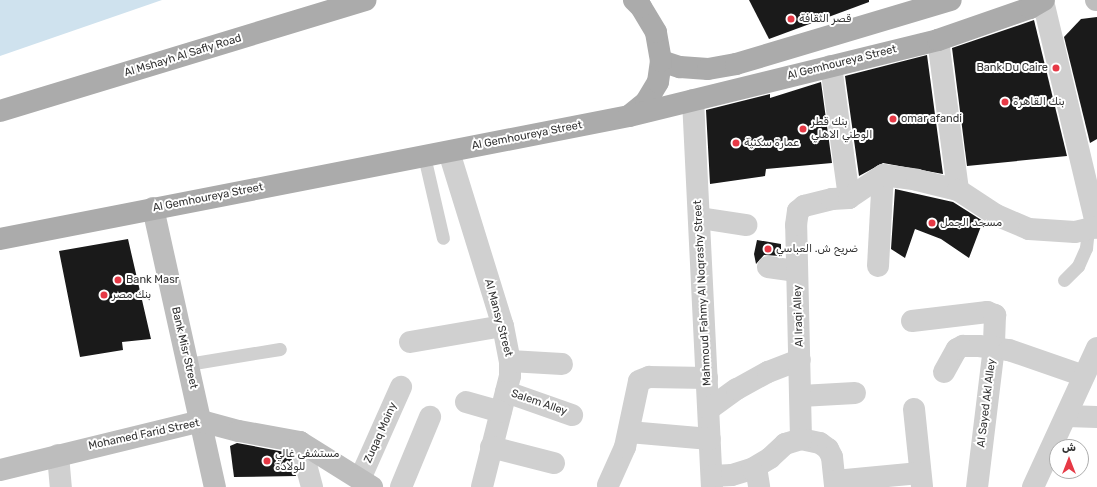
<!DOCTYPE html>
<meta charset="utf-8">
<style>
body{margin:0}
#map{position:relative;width:1097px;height:487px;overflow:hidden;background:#fff;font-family:Rubik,"Noto Sans Arabic",sans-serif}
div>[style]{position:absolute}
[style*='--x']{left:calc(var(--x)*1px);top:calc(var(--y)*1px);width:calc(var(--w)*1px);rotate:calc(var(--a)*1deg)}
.water>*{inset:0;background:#cfe2ee}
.building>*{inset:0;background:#1a1a1a}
.lane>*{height:13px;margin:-6.5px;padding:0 6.5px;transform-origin:6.5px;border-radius:6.5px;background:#d0d0d0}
.street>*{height:22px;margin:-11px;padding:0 11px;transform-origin:11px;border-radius:11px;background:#d0d0d0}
.secondary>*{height:22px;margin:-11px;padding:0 11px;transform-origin:11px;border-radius:11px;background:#bdbdbd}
.primary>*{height:22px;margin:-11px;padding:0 11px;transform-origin:11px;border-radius:11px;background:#ababab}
.dots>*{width:11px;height:11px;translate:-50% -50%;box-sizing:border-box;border:2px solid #fff;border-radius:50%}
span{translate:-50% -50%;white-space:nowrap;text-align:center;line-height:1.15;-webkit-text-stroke:4px #fff;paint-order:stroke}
.poi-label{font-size:11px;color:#333}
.left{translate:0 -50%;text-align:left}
.right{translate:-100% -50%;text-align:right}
.street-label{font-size:11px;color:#333}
.north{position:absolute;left:1049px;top:439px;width:40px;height:40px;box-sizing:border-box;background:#fff;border:1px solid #adadad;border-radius:50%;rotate:0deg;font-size:11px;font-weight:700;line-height:16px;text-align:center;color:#333}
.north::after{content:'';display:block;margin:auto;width:14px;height:18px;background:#e63946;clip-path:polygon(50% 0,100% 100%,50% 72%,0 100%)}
</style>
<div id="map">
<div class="water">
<i style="clip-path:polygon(0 0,162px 0,0 56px)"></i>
</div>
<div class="building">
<i style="clip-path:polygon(749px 0,869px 0,869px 2px,769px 39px)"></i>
<i style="clip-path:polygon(1097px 17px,1097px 139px,1090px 143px,1064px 37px,1081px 19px)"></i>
<i style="clip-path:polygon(1034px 20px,1067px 156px,967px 166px,952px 48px)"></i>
<i style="clip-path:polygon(927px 55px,943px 174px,883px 163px,859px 176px,845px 76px)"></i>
<i style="clip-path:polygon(821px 82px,832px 163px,766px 169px,765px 176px,710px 184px,706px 110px,770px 94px,770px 98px)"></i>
<i style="clip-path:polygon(895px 189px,953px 202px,983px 221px,969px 258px,941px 239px,915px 229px,905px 258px,891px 249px)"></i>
<i style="clip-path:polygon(128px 239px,151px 339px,122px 342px,123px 350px,80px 357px,59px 251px)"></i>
<i style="clip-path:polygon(757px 240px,781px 244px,781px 256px,764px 255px,756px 264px,754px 254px)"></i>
<i style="clip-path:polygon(237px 443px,290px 453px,296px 476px,234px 477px,230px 446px)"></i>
</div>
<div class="lane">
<i style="--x:424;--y:156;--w:84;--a:77"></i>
<i style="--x:1064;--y:280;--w:20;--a:-45"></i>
<i style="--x:1078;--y:266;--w:20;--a:-66"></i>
<i style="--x:1086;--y:248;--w:19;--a:-84"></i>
<i style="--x:188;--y:364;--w:93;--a:-9.3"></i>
</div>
<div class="street">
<i style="--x:1043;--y:1;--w:233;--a:76.6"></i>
<i style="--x:938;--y:40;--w:151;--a:82.4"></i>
<i style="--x:831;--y:66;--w:133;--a:82.2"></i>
<i style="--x:693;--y:100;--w:387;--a:87.2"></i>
<i style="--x:449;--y:152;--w:182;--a:72.8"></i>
<i style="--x:503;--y:326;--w:36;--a:79"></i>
<i style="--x:510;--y:361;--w:15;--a:90"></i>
<i style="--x:510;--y:376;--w:114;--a:104.2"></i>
<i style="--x:700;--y:218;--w:47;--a:8.7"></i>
<i style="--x:878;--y:266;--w:91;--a:-86.9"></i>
<i style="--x:768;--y:267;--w:29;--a:8"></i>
<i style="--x:912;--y:321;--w:76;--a:-6.8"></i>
<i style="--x:987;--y:312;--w:9;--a:21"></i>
<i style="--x:995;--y:315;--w:32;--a:92"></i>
<i style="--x:994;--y:347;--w:141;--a:96.9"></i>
<i style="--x:410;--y:342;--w:94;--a:-9.8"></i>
<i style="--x:510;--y:361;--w:52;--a:3.3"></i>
<i style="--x:944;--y:372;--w:26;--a:-61"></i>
<i style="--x:957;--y:349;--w:7;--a:-27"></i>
<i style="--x:963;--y:346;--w:16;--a:0"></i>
<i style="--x:979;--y:346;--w:30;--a:8"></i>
<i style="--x:1009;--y:350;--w:79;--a:19.1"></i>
<i style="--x:506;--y:392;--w:70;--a:19.2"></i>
<i style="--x:801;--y:396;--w:54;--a:-3.2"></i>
<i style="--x:466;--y:402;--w:36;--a:16"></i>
<i style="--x:709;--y:409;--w:34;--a:-36"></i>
<i style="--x:737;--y:389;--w:35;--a:-29"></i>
<i style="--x:768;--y:372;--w:34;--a:-21"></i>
<i style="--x:914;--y:409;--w:78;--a:84.1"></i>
<i style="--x:1067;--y:416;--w:30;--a:2"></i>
<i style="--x:629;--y:432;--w:81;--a:4.9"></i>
<i style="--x:801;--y:439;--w:214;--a:-91.3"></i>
<i style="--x:796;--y:225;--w:14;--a:-82"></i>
<i style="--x:798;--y:211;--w:8;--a:-40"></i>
<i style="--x:804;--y:206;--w:29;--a:-14"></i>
<i style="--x:832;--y:199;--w:17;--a:-3"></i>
<i style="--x:849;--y:198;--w:41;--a:-34.1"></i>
<i style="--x:883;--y:175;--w:34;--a:8"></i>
<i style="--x:917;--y:180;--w:42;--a:13.7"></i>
<i style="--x:958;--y:190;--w:45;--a:33.3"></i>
<i style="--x:996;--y:215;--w:36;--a:23"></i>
<i style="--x:1029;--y:229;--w:46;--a:3.7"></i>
<i style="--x:1075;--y:232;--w:23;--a:-13"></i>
<i style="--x:801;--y:439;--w:19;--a:12"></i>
<i style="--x:820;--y:443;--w:10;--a:37"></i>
<i style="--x:828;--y:449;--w:9;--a:63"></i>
<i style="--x:832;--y:457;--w:30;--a:84"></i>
<i style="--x:300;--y:442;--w:47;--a:75.1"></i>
<i style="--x:491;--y:447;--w:65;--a:14.3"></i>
<i style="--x:58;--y:455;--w:32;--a:85"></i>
<i style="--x:756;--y:467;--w:20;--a:81"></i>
<i style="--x:712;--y:476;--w:20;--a:-3"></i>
<i style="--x:732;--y:475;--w:21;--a:-17"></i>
<i style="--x:752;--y:469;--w:21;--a:-31"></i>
<i style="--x:770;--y:458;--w:21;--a:-43"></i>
<i style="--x:785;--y:444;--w:17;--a:-17"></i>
<i style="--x:360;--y:479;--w:101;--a:-66"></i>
<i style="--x:835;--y:481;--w:85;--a:-5.4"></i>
<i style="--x:608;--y:485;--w:42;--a:-65.9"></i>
<i style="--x:625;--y:447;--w:67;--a:-78"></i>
<i style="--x:639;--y:381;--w:11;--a:-22"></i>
<i style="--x:649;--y:377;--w:58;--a:1"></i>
<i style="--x:401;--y:487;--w:76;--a:-67.5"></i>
<i style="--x:1033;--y:487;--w:153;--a:-65.3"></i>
</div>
<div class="secondary">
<i style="--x:1096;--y:0;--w:1;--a:0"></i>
<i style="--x:153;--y:208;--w:286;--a:77.5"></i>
<i style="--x:0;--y:470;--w:207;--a:-13.7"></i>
<i style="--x:201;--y:421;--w:39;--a:15"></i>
<i style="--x:239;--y:431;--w:62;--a:10.2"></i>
<i style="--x:300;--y:442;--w:85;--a:32"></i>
</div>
<div class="primary">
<i style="--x:661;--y:61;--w:20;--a:18"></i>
<i style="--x:680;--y:67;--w:28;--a:4"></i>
<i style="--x:708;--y:69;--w:28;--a:-10"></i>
<i style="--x:736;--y:64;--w:224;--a:-16.6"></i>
<i style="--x:0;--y:111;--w:382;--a:-16.9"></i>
<i style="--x:630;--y:115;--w:21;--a:-39"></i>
<i style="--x:646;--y:102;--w:23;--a:-59"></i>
<i style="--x:658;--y:82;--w:21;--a:-82"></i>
<i style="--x:661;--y:61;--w:29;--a:-100"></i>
<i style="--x:656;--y:32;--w:29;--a:-121"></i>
<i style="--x:641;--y:7;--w:10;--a:-135"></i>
<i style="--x:0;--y:239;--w:641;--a:-11.06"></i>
<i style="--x:629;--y:116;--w:318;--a:-13.8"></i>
<i style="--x:938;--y:40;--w:97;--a:-19.2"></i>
<i style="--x:1030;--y:8;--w:16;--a:-30"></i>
</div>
<div class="dots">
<i style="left:791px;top:19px;background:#e63946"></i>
<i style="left:1056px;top:68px;background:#e63946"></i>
<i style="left:1005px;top:102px;background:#e63946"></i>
<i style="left:893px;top:119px;background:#e63946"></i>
<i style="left:803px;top:129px;background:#e63946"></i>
<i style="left:736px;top:143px;background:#e63946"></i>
<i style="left:932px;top:223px;background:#e63946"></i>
<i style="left:768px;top:249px;background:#e63946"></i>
<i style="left:118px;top:280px;background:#e63946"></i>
<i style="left:104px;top:295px;background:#e63946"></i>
<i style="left:267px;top:461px;background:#e63946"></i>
</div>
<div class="poi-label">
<span class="left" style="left:799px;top:19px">قصر الثقافة</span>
<span class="right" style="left:1048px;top:68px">Bank Du Caire</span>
<span class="left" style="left:1013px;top:102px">بنك القاهرة</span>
<span class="left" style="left:901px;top:119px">omar afandi</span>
<span class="left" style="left:811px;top:129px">بنك قطر<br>الوطني الاهلي</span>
<span class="left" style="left:744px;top:143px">عمارة سكنية</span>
<span class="left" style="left:940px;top:223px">مسجد الجمل</span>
<span class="left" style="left:776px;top:249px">ضريح ش. العباسي</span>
<span class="left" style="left:126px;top:280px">Bank Masr</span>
<span class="left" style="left:112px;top:295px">بنك مصر</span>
<span class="left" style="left:275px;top:461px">مستشفى غالي<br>للولادة</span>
</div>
<div class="street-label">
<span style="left:183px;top:56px;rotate:-17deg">Al Mshayh Al Safly Road</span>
<span style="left:842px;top:63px;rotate:-14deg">Al Gemhoureya Street</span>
<span style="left:527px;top:136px;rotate:-11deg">Al Gemhoureya Street</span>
<span style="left:208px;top:198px;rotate:-11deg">Al Gemhoureya Street</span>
<span style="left:703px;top:293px;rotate:-93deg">Mahmoud Fahmy Al Noqrashy Street</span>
<span style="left:799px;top:316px;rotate:-92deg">Al Iraqi Alley</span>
<span style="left:498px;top:318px;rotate:75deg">Al Mansy Street</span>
<span style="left:184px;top:348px;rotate:77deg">Bank Misr Street</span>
<span style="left:539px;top:403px;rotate:19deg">Salem Alley</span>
<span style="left:987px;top:403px;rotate:-83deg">Al Sayed Akl Alley</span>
<span style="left:381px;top:433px;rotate:-66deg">Zuqaq Moiny</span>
<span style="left:144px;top:435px;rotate:-12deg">Mohamed Farid Street</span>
</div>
<div class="north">ش</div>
</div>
